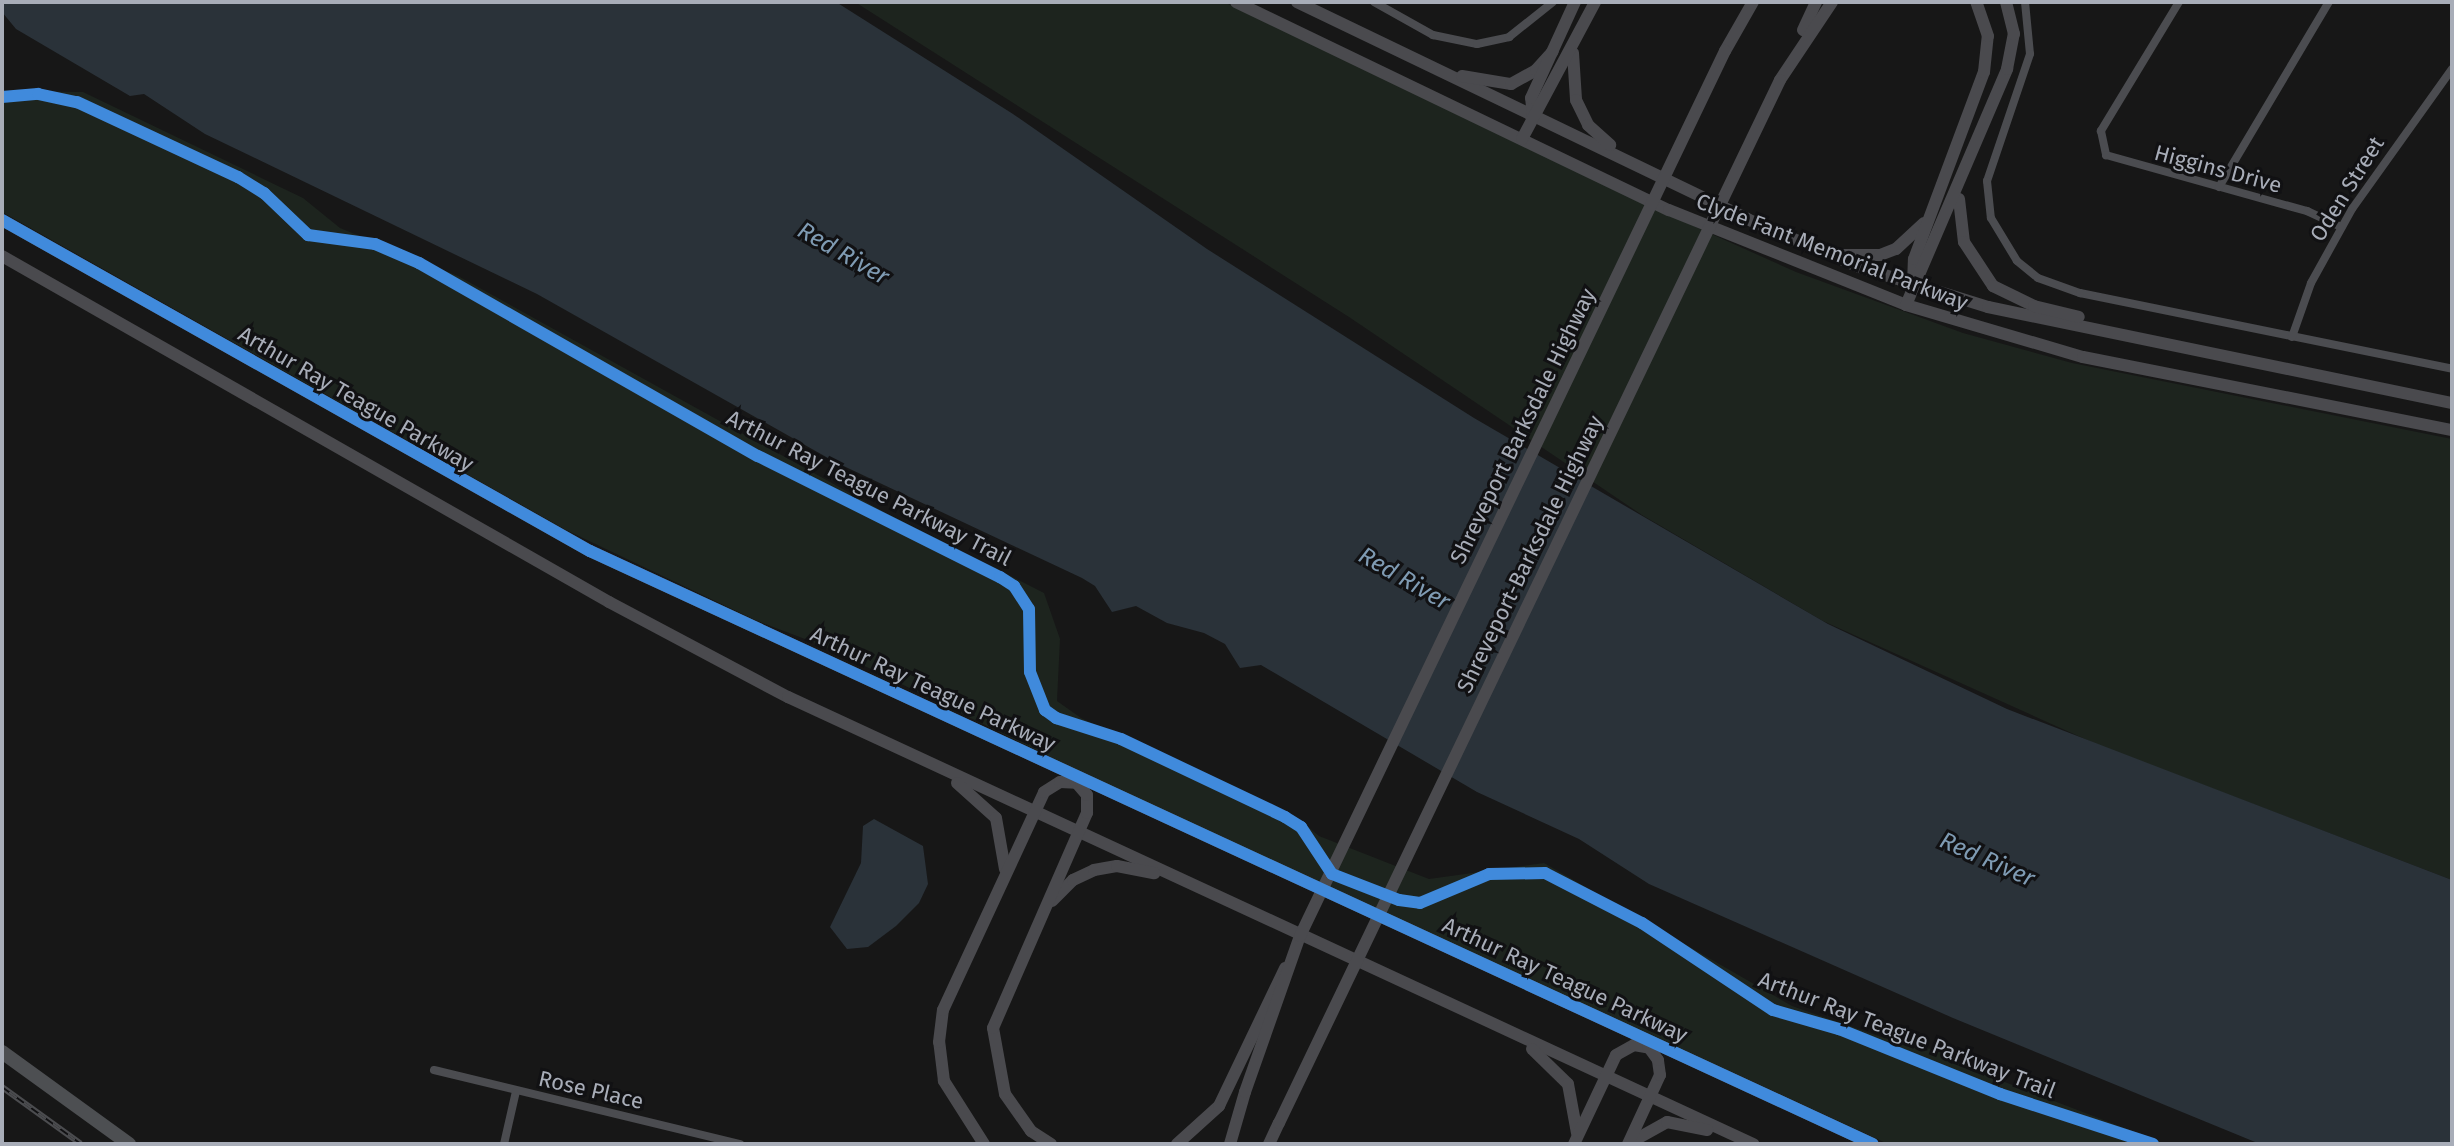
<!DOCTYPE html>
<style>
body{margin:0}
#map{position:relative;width:2454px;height:1146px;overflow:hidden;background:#171717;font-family:"Fira Sans",sans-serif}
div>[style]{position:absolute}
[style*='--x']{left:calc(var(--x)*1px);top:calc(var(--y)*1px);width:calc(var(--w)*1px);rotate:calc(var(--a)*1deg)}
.green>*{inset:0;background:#1d241e}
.water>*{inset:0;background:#2a3239}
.street>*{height:8px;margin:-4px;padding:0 4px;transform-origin:4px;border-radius:4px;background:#4b4c50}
.secondary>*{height:12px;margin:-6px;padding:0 6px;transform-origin:6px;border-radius:6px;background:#4a4a4e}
.primary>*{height:14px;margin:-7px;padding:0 7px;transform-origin:7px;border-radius:7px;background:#4d4f52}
.rail>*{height:6px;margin-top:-3px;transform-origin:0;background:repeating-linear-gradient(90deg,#111113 0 9px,#4b4c4f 0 18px);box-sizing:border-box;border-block:2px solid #4b4c4f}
.secondary-bridge>*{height:12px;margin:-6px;padding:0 6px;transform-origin:6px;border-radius:6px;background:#4a4a4e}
.cycleway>*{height:12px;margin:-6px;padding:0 6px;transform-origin:6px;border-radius:6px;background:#408adc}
span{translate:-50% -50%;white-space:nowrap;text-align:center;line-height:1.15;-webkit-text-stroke:6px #111113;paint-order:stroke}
.street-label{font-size:22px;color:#a8adb8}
.water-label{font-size:24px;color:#7f9bb3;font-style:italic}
.frame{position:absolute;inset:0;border:4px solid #a8adb8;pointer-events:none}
</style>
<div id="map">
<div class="green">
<i style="clip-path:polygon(855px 2px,1224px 2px,1638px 201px,1796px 272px,1963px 333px,2072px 363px,2452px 439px,2452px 880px,2096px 744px,1823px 621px,1642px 515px,1349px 317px)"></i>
<i style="clip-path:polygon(2px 91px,83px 92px,303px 198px,340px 228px,458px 276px,886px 513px,1044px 593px,1060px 639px,1057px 701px,1081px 718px,1299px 819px,1319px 836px,1429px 879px,1544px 863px,1792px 1006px,1913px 1048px,1941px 1049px,1963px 1066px,2166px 1144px,1888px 1144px,1087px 775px,826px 647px,755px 620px,566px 530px,2px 212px)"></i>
</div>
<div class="water">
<i style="clip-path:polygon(2px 2px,836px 2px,1013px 114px,1207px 249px,1474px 418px,1828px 624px,2007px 709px,2452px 880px,2452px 1144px,2260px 1144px,1953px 1018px,1649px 884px,1579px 839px,1477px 792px,1261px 665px,1240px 668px,1225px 644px,1204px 633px,1167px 623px,1136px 606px,1112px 612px,1095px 586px,1082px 578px,835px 462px,537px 294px,205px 134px,144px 94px,130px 96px,16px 29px,2px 12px)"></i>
<i style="clip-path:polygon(874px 819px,923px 846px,928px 884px,919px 903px,896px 926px,868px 947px,847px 949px,830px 927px,861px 863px,863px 826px)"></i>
</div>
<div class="street">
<i style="--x:1374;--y:2;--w:68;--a:29.2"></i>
<i style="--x:1433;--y:35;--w:45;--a:11.6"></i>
<i style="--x:1477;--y:44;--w:33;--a:-12"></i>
<i style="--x:1509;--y:37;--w:56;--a:-38.5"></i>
<i style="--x:2025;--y:2;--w:52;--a:84.5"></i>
<i style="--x:2030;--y:54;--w:134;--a:108.7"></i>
<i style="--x:1987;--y:181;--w:37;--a:84"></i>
<i style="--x:1991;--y:218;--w:50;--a:58.8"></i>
<i style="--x:2017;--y:261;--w:27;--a:39"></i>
<i style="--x:2038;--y:278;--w:45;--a:19.7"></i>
<i style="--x:2080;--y:293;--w:380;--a:11.5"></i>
<i style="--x:2179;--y:2;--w:151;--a:121.2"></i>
<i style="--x:2101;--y:131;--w:25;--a:78"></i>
<i style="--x:2106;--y:155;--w:209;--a:15.6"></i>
<i style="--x:2307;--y:211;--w:38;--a:25"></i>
<i style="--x:2219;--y:187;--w:215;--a:-59.3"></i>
<i style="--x:2292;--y:337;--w:57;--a:-70.6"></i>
<i style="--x:2311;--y:283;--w:85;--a:-61"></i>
<i style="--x:2352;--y:209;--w:172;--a:-54.5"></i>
<i style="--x:434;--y:1070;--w:315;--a:13.6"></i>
<i style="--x:504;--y:1144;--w:54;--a:-77.2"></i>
</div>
<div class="secondary">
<i style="--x:1236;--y:2;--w:480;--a:25.7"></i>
<i style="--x:1669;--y:210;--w:255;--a:21.8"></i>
<i style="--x:1906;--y:305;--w:184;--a:16.4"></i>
<i style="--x:2083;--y:357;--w:376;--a:11.2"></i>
<i style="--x:1297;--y:2;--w:500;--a:25.7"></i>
<i style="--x:1747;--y:219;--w:122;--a:23.2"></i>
<i style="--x:1859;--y:267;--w:135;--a:17.2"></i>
<i style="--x:1988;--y:307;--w:474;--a:11.7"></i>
<i style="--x:1803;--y:30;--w:31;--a:-65"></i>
<i style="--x:1725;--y:51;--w:56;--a:-60.3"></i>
<i style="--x:1573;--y:53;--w:47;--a:86.3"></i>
<i style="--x:1576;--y:100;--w:28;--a:64"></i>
<i style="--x:1588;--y:125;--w:30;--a:42"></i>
<i style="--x:1462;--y:76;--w:50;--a:9.3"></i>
<i style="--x:1511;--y:84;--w:29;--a:-29"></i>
<i style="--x:1536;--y:70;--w:25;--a:-48"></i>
<i style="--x:1780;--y:80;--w:94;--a:-56.3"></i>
<i style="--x:1533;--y:116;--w:18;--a:-96"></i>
<i style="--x:1531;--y:98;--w:106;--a:-65.4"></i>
<i style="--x:1522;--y:139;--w:155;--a:-61.9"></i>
<i style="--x:1959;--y:199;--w:43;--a:83.4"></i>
<i style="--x:1964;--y:242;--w:53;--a:56.6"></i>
<i style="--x:1993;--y:286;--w:46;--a:26"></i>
<i style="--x:2034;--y:306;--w:46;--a:13.7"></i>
<i style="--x:2;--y:220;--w:675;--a:29.38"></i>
<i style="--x:590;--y:551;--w:1413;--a:24.81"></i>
<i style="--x:1843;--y:255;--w:37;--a:0"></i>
<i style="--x:1880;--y:255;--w:17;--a:-21"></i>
<i style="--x:1896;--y:249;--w:38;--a:-43"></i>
<i style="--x:2;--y:256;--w:699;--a:29.68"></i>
<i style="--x:609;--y:602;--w:203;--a:28"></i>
<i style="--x:788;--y:697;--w:1064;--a:24.85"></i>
<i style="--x:1913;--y:285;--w:26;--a:-88"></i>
<i style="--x:1914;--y:259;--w:200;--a:-69.5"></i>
<i style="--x:1984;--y:72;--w:36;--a:-84"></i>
<i style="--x:1988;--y:36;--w:36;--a:-109"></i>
<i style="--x:1906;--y:305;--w:257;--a:-66.8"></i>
<i style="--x:2007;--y:69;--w:36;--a:-79"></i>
<i style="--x:2014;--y:34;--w:33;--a:-104"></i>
<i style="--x:957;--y:783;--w:52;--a:41.9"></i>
<i style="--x:996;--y:818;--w:52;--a:80"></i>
<i style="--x:1052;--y:901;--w:30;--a:-45"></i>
<i style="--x:1073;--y:880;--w:23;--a:-25"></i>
<i style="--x:1094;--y:870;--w:23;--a:-10"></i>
<i style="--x:1117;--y:866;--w:38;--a:11"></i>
<i style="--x:1532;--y:1049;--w:50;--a:44.2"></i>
<i style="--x:1568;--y:1084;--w:50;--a:79.6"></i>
<i style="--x:1633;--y:1141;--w:39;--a:-29"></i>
<i style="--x:1667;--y:1122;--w:41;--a:11.3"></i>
<i style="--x:984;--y:1144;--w:75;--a:-122.4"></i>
<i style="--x:944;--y:1081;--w:39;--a:-97"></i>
<i style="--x:939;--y:1042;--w:32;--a:-83"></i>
<i style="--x:943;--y:1010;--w:240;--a:-65.1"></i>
<i style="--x:1044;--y:792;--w:19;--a:-32"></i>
<i style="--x:1060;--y:782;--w:21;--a:3"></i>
<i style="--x:1051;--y:1144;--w:24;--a:-147"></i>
<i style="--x:1031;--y:1131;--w:45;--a:-125.1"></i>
<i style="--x:1005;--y:1094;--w:67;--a:-100.3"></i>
<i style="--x:993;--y:1028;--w:235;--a:-66.4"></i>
<i style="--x:1087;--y:813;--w:18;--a:-90"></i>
<i style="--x:1087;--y:795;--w:18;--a:-131"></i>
<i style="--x:1177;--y:1144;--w:57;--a:-42.1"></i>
<i style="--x:1219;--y:1106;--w:153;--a:-64.4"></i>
<i style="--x:1230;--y:1144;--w:54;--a:-73.9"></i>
<i style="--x:1269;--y:1144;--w:23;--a:-65"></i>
<i style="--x:1574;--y:1144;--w:98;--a:-64.7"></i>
<i style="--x:1616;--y:1055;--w:21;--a:-29"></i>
<i style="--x:1634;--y:1045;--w:22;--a:10"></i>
<i style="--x:1628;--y:1144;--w:76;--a:-65.1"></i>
<i style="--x:1660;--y:1075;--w:15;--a:-98"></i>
<i style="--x:1658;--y:1060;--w:17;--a:-126"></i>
</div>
<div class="primary">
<i style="--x:2;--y:1052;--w:157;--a:35.9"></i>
</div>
<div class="rail">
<i style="--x:2;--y:1087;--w:97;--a:35.8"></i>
</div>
<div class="secondary-bridge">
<i style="--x:1245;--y:1092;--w:165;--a:-70.6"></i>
<i style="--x:1300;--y:936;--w:982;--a:-64.35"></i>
<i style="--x:1279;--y:1123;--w:1157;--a:-64.34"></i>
</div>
<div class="cycleway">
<i style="--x:2;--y:97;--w:36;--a:-5"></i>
<i style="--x:38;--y:94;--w:40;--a:12"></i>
<i style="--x:77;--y:102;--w:178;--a:25"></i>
<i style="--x:238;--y:177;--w:31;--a:32"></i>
<i style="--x:264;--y:193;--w:61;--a:43.7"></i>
<i style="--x:308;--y:235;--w:68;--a:7.7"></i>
<i style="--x:375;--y:244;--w:48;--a:23.4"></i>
<i style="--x:419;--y:263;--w:390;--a:29.7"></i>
<i style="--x:758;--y:456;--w:271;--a:26.6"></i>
<i style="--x:1000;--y:577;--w:17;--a:33"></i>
<i style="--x:1014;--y:586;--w:27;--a:57"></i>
<i style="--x:1029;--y:609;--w:63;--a:89.1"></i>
<i style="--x:1030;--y:672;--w:41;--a:68.5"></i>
<i style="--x:1045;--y:710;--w:14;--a:36"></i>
<i style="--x:1056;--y:718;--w:68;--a:17.9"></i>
<i style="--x:1121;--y:739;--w:182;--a:25.4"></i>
<i style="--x:1285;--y:817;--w:19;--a:32"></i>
<i style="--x:1301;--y:827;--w:56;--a:56.6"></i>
<i style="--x:1332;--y:874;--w:72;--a:21.2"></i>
<i style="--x:1399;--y:900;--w:21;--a:8"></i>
<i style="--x:1420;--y:903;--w:75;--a:-22.8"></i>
<i style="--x:1489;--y:874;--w:56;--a:-1"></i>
<i style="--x:1545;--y:873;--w:109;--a:27.3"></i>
<i style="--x:1642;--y:923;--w:157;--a:33.6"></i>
<i style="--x:1773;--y:1010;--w:69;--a:16.1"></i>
<i style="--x:1839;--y:1029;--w:174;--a:22"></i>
<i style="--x:2000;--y:1094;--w:161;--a:18.1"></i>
<i style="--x:2;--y:220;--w:675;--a:29.38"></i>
<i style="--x:590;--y:551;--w:1413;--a:24.81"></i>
</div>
<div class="street-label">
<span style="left:2218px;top:169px;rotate:15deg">Higgins Drive</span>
<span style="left:2347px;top:189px;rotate:-58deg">Oden Street</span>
<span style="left:1832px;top:252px;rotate:21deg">Clyde Fant Memorial Parkway</span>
<span style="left:356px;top:399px;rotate:30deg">Arthur Ray Teague Parkway</span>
<span style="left:1523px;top:426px;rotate:-64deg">Shreveport Barksdale Highway</span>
<span style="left:869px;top:488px;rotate:27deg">Arthur Ray Teague Parkway Trail</span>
<span style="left:1530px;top:554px;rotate:-64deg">Shreveport-Barksdale Highway</span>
<span style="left:933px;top:689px;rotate:25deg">Arthur Ray Teague Parkway</span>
<span style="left:1565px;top:980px;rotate:25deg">Arthur Ray Teague Parkway</span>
<span style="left:1907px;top:1035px;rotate:21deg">Arthur Ray Teague Parkway Trail</span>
<span style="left:591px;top:1090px;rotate:13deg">Rose Place</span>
</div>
<div class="water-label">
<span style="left:843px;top:254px;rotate:30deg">Red River</span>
<span style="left:1404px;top:579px;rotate:30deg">Red River</span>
<span style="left:1987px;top:860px;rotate:24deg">Red River</span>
</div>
<div class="frame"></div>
</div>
